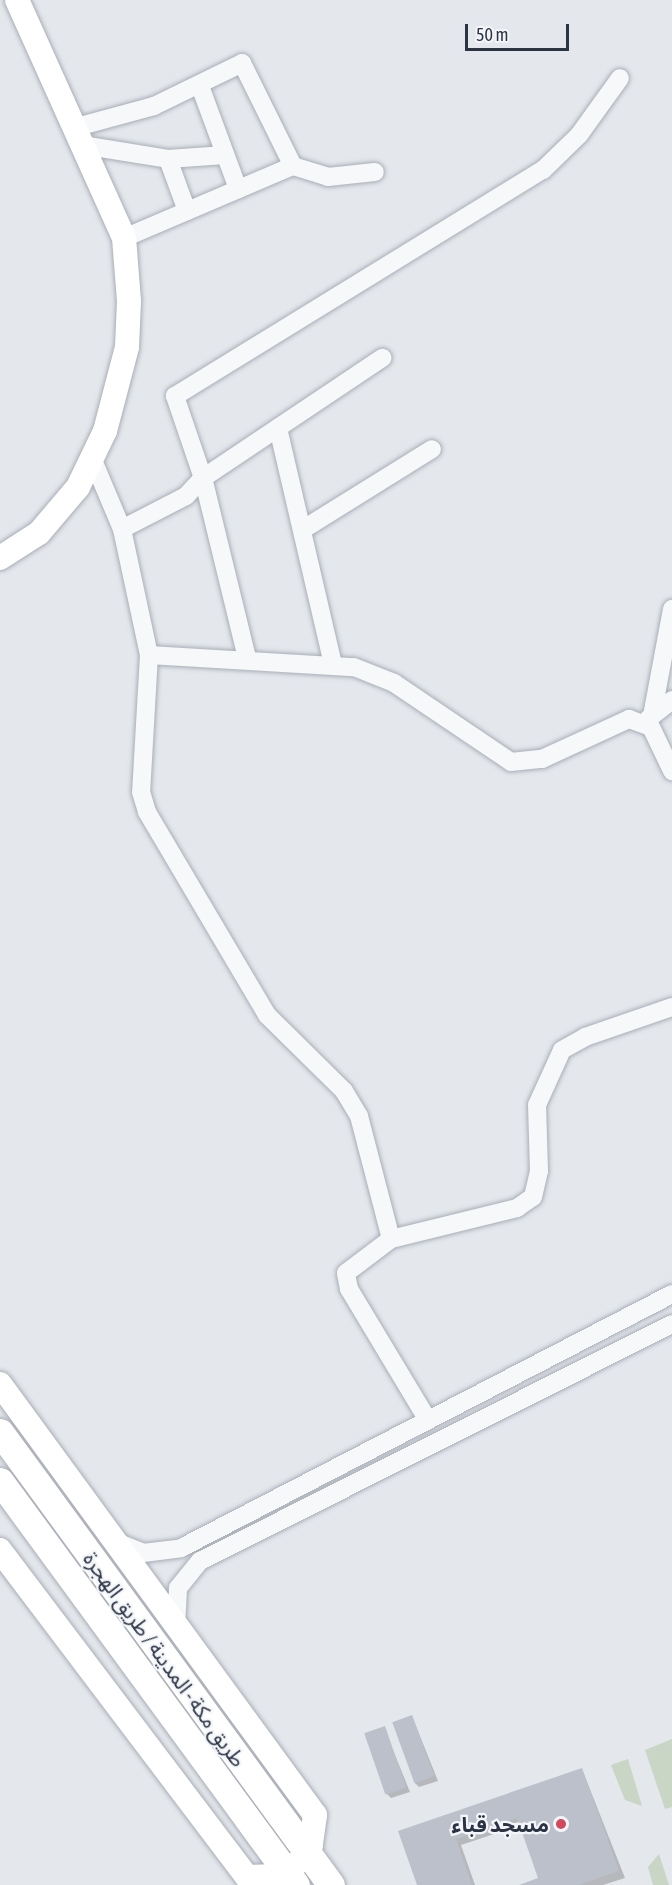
<!DOCTYPE html>
<meta charset="utf-8">
<style>
body{margin:0}
#map{position:relative;width:672px;height:1885px;overflow:hidden;background:#e4e7ec;font-family:"Asap Condensed","Noto Sans Arabic",sans-serif}
div>[style]{position:absolute}
[style*='--x']{left:calc(var(--x)*1px);top:calc(var(--y)*1px);width:calc(var(--w)*1px);rotate:calc(var(--a)*1deg)}
.green>*{inset:0;background:#c9d6c5}
.shadow>*{inset:0;background:#0003}
.building>*{inset:0;background:#bbc0ca;transform-origin:0 0}
.roads{filter:drop-shadow(0 0 2px #a9aeb7) drop-shadow(0 0 2px #a9aeb7)}
.minor>*{height:18px;margin:-9px;padding:0 9px;transform-origin:9px;border-radius:9px;background:#f7f8fa}
.major>*{height:24px;margin:-12px;padding:0 12px;transform-origin:12px;border-radius:12px;background:#fff}
.highway>*{height:27px;margin:-13.5px;padding:0 13.5px;transform-origin:13.5px;border-radius:13.5px;background:#fff}
.dots>*{width:16px;height:16px;translate:-50% -50%;box-sizing:border-box;border:3px solid #f4f6f9;border-radius:50%}
span{translate:-50% -50%;white-space:nowrap;text-align:center;line-height:1.15;-webkit-text-stroke:4.5px #f4f6f9;paint-order:stroke}
.street-label{font-size:21px;color:#2b3445}
.poi-label{font-size:21px;color:#2b3445;font-weight:700}
.right{translate:-100% -50%;text-align:right}
.scale{position:absolute;left:465px;top:24px;width:104px;height:27px;box-sizing:border-box;border:3px solid #2b3445;border-top:0;padding-left:8px;font-size:18px;line-height:21px;white-space:nowrap;color:#2b3445;-webkit-text-stroke:4px #f4f6f9;paint-order:stroke}
</style>
<div id="map">
<div class="green">
<i style="clip-path:polygon(672px 1739px,672px 1807px,665px 1809px,645px 1750px)"></i>
<i style="clip-path:polygon(628px 1759px,642px 1806px,625px 1800px,611px 1765px)"></i>
<i style="clip-path:polygon(659px 1854px,669px 1885px,653px 1885px,648px 1867px)"></i>
</div>
<div class="shadow">
<i style="clip-path:polygon(412px 1716px,438px 1781px,419px 1787px,414px 1782px)"></i>
<i style="clip-path:polygon(384px 1728px,410px 1792px,391px 1798px,386px 1793px)"></i>
<i style="clip-path:polygon(582px 1769px,625px 1878px,603px 1885px,523px 1885px,540px 1879px,521px 1825px,461px 1845px,475px 1885px,419px 1885px,400px 1832px)"></i>
</div>
<div class="building">
<i style="left:412px;top:1715px;width:65px;height:21px;rotate:70deg"></i>
<i style="left:385px;top:1726px;width:65px;height:22px;rotate:71deg"></i>
<i style="clip-path:polygon(582px 1768px,619px 1871px,579px 1885px,519px 1885px,538px 1878px,517px 1818px,456px 1839px,472px 1885px,417px 1885px,398px 1831px)"></i>
</div>
<div class="roads">
<div class="minor">
<i style="--x:200;--y:86;--w:110;--a:69.7"></i>
<i style="--x:73;--y:128;--w:84;--a:-15.2"></i>
<i style="--x:154;--y:106;--w:98;--a:-26"></i>
<i style="--x:242;--y:63;--w:115;--a:63.7"></i>
<i style="--x:82;--y:145;--w:87;--a:9.2"></i>
<i style="--x:187;--y:211;--w:55;--a:-110.1"></i>
<i style="--x:168;--y:159;--w:57;--a:-4"></i>
<i style="--x:124;--y:238;--w:184;--a:-23.1"></i>
<i style="--x:293;--y:166;--w:37;--a:17"></i>
<i style="--x:328;--y:177;--w:47;--a:-6.1"></i>
<i style="--x:278;--y:428;--w:242;--a:76.9"></i>
<i style="--x:92;--y:458;--w:77;--a:67.1"></i>
<i style="--x:122;--y:529;--w:129;--a:77.9"></i>
<i style="--x:149;--y:655;--w:137;--a:93.3"></i>
<i style="--x:141;--y:792;--w:21;--a:73"></i>
<i style="--x:147;--y:812;--w:236;--a:59.4"></i>
<i style="--x:267;--y:1015;--w:108;--a:44.6"></i>
<i style="--x:344;--y:1091;--w:29;--a:59"></i>
<i style="--x:359;--y:1116;--w:127;--a:75.4"></i>
<i style="--x:122;--y:529;--w:72;--a:-27.3"></i>
<i style="--x:186;--y:496;--w:25;--a:-47"></i>
<i style="--x:203;--y:478;--w:216;--a:-33.8"></i>
<i style="--x:302;--y:530;--w:153;--a:-31.9"></i>
<i style="--x:149;--y:655;--w:205;--a:3.4"></i>
<i style="--x:354;--y:667;--w:43;--a:21.8"></i>
<i style="--x:394;--y:683;--w:141;--a:34"></i>
<i style="--x:511;--y:762;--w:31;--a:-6"></i>
<i style="--x:542;--y:759;--w:96;--a:-24.7"></i>
<i style="--x:629;--y:719;--w:23;--a:20"></i>
<i style="--x:651;--y:727;--w:49;--a:64.5"></i>
<i style="--x:247;--y:658;--w:185;--a:-103.7"></i>
<i style="--x:203;--y:478;--w:87;--a:-108.9"></i>
<i style="--x:175;--y:396;--w:432;--a:-31.6"></i>
<i style="--x:543;--y:170;--w:50;--a:-44.2"></i>
<i style="--x:579;--y:135;--w:70;--a:-54.3"></i>
<i style="--x:652;--y:716;--w:109;--a:-79.4"></i>
<i style="--x:648;--y:719;--w:31;--a:-38"></i>
<i style="--x:426;--y:1417;--w:149;--a:-121"></i>
<i style="--x:349;--y:1289;--w:16;--a:-101"></i>
<i style="--x:346;--y:1273;--w:56;--a:-37.1"></i>
<i style="--x:391;--y:1239;--w:130;--a:-13.8"></i>
<i style="--x:517;--y:1208;--w:19;--a:-35"></i>
<i style="--x:533;--y:1197;--w:27;--a:-77"></i>
<i style="--x:539;--y:1171;--w:66;--a:-91.7"></i>
<i style="--x:537;--y:1105;--w:60;--a:-65.6"></i>
<i style="--x:562;--y:1050;--w:26;--a:-29"></i>
<i style="--x:585;--y:1037;--w:92;--a:-19"></i>
<i style="--x:114;--y:1541;--w:31;--a:22"></i>
<i style="--x:143;--y:1553;--w:38;--a:-7"></i>
<i style="--x:181;--y:1548;--w:553;--a:-27.35"></i>
<i style="--x:176;--y:1627;--w:39;--a:-87"></i>
<i style="--x:178;--y:1588;--w:35;--a:-51"></i>
<i style="--x:200;--y:1561;--w:528;--a:-26.66"></i>
</div>
<div class="major">
<i style="--x:0;--y:558;--w:46;--a:-32.7"></i>
<i style="--x:39;--y:533;--w:60;--a:-49.7"></i>
<i style="--x:78;--y:487;--w:62;--a:-64.3"></i>
<i style="--x:105;--y:431;--w:87;--a:-75.3"></i>
<i style="--x:127;--y:347;--w:46;--a:-87.5"></i>
<i style="--x:129;--y:301;--w:63;--a:-94.5"></i>
<i style="--x:124;--y:238;--w:261;--a:-114.2"></i>
<i style="--x:0;--y:1384;--w:534;--a:53.84"></i>
<i style="--x:315;--y:1815;--w:30;--a:98"></i>
<i style="--x:311;--y:1845;--w:16;--a:120"></i>
<i style="--x:303;--y:1859;--w:31;--a:147"></i>
<i style="--x:277;--y:1876;--w:30;--a:178"></i>
<i style="--x:247;--y:1877;--w:410;--a:-127.1"></i>
</div>
<div class="highway">
<i style="--x:0;--y:1432;--w:561;--a:53.84"></i>
<i style="--x:0;--y:1481;--w:501;--a:53.77"></i>
</div>
</div>
<div class="dots">
<i style="left:561px;top:1824px;background:#d1495b"></i>
</div>
<div class="street-label">
<span style="left:165px;top:1659px;rotate:54deg">طريق مكة - المدينة / طريق الهجرة</span>
</div>
<div class="poi-label">
<span class="right" style="left:549px;top:1824px">مسجد قباء</span>
</div>
<div class="scale">50 m</div>
</div>
